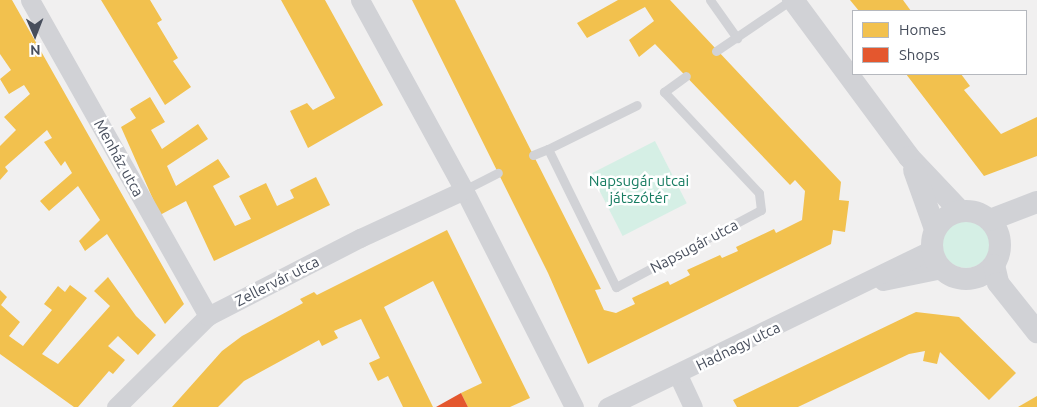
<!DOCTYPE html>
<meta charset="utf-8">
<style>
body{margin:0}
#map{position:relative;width:1037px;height:407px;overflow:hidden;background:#f1f0f0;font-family:Ubuntu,sans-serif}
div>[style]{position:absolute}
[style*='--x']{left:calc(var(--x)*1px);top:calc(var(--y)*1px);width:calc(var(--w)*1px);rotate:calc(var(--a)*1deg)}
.green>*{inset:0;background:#d5efe5;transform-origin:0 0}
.round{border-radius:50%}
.homes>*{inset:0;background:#f2c14e}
.shops>*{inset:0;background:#e4572e}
.service>*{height:9px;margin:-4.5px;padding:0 4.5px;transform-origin:4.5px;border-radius:4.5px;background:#d1d2d6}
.minor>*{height:19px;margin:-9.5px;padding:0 9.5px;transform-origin:9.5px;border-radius:9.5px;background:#d1d2d6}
.tertiary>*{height:22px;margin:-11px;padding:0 11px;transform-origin:11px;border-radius:11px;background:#d1d2d6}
.tertiary>.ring{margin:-11px;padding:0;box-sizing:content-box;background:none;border:22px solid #d1d2d6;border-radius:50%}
span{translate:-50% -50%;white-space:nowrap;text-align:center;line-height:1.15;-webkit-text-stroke:5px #fff;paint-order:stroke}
.street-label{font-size:15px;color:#474e5c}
.park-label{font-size:15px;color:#187d62}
.legend{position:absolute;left:852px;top:10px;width:175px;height:65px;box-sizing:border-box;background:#fff;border:1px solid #b5b8be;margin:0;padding:6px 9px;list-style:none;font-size:15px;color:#474e5c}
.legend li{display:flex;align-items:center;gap:10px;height:25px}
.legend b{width:25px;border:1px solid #b5b8be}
.north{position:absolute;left:10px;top:10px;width:50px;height:50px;-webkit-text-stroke:4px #fff;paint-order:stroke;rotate:179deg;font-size:14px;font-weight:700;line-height:20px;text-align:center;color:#474e5c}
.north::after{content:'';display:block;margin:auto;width:18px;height:22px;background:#474e5c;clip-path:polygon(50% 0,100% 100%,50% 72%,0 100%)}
</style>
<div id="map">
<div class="green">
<i style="left:655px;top:141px;width:70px;height:72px;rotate:63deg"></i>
<i class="round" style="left:942px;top:220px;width:48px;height:48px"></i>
</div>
<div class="homes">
<i style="clip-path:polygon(0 0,12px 0,184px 304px,165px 324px,107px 234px,85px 251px,79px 241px,100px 220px,78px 186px,49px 211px,40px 201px,72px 173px,65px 161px,61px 166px,44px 142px,52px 138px,47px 130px,5px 167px,8px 171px,0 180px,0 146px,16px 130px,4px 117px,30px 94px,24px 85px,9px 94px,0 79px,11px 70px,0 54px)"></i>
<i style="clip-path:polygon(101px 0,150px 0,162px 20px,157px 23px,178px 58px,173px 61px,191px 87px,165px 105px)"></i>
<i style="clip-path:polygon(281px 0,325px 0,383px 105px,308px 148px,290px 111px,307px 103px,313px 110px,335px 98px)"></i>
<i style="clip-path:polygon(412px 0,455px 0,601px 289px,595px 290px,604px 310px,616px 313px,635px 304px,632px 298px,668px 281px,670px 285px,690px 275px,687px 270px,720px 255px,722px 258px,738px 251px,736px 247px,774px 229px,776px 233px,802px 220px,805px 191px,795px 180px,790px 185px,655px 44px,639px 57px,629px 40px,654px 21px,645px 7px,587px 38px,577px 23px,618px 0,670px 0,841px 182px,839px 200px,849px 201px,845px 232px,833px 230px,831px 244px,588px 364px,548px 273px)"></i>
<i style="clip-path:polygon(850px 0,903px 0,911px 11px,859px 11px)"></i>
<i style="clip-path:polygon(906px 74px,961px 74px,970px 86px,964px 90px,1001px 134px,1037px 117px,1037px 156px,984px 176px)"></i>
<i style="clip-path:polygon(150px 97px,165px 122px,151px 130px,162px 149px,198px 124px,208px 139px,167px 166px,176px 186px,218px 159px,230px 177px,213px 186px,235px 226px,251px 219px,239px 196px,266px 183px,277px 206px,294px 198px,290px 190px,316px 177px,330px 205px,214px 261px,186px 201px,160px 215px,121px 127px,136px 118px,130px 109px)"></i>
<i style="clip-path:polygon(447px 230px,530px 398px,510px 407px,468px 407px,461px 393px,482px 383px,433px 281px,384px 307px,433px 407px,403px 407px,388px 376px,378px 381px,369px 363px,380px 358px,361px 319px,334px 331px,338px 338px,322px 346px,319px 340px,244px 381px,218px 407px,172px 407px,222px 351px,242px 336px,303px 303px,300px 299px,314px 292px,317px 295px)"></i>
<i style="clip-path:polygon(108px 277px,136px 316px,156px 335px,138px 355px,118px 336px,108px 346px,125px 360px,113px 374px,109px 371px,78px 407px,74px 407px,0 354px,0 290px,7px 297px,1px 305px,20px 322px,9px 336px,23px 346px,52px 310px,44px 304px,58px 286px,65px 292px,70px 285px,87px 298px,42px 354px,58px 364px,110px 306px,94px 291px)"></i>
<i style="clip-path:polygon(916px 312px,959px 317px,1016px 373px,989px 400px,940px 352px,937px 364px,923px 361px,925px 351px,909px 354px,798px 407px,737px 407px,733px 400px)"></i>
<i style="clip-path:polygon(1037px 396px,1037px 407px,1018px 407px)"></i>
</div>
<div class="shops">
<i style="clip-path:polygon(461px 393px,468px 407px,436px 407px)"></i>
</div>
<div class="service">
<i style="--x:710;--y:0;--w:47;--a:54.6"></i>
<i style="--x:716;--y:51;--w:91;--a:-34.2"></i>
<i style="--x:548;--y:149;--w:99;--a:-26.3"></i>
<i style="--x:533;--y:155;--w:16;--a:-22"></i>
<i style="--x:548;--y:149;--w:154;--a:63.8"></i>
<i style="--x:616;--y:287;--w:164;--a:-28"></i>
<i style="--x:761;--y:210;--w:17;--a:-97"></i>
<i style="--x:759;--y:193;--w:139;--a:-133.2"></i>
<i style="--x:664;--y:92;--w:27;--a:-36"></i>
<i style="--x:464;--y:190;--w:38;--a:-27"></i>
</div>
<div class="minor">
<i style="--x:30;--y:0;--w:363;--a:60.6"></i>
<i style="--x:360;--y:0;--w:217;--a:61.3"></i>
<i style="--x:464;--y:190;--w:243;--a:63.1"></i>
<i style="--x:883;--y:281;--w:60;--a:-11.5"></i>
<i style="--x:678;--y:375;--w:35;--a:65"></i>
<i style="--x:116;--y:407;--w:129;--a:-44.7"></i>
<i style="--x:208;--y:316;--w:171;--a:-27.2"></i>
<i style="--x:360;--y:238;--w:115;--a:-24.8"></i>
<i style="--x:607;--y:407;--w:360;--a:-25.9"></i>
</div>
<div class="tertiary">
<i style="--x:793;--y:0;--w:195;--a:53.5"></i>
<i style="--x:909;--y:157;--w:74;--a:46.6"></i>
<i style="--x:914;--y:170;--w:63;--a:70.4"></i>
<i class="ring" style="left:932px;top:211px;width:46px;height:46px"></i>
<i style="--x:990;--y:220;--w:50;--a:-21"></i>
<i style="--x:994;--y:265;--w:18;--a:77"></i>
<i style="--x:998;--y:283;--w:63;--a:51.5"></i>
</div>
<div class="street-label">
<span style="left:119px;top:158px;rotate:61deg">Menház utca</span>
<span style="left:694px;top:246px;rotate:-28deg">Napsugár utca</span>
<span style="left:277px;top:281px;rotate:-27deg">Zellervár utca</span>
<span style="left:738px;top:346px;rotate:-26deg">Hadnagy utca</span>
</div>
<div class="park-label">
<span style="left:639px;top:189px">Napsugár utcai<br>játszótér</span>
</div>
<ul class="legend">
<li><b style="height:14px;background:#f2c14e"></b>Homes</li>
<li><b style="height:14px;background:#e4572e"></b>Shops</li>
</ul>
<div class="north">N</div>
</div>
